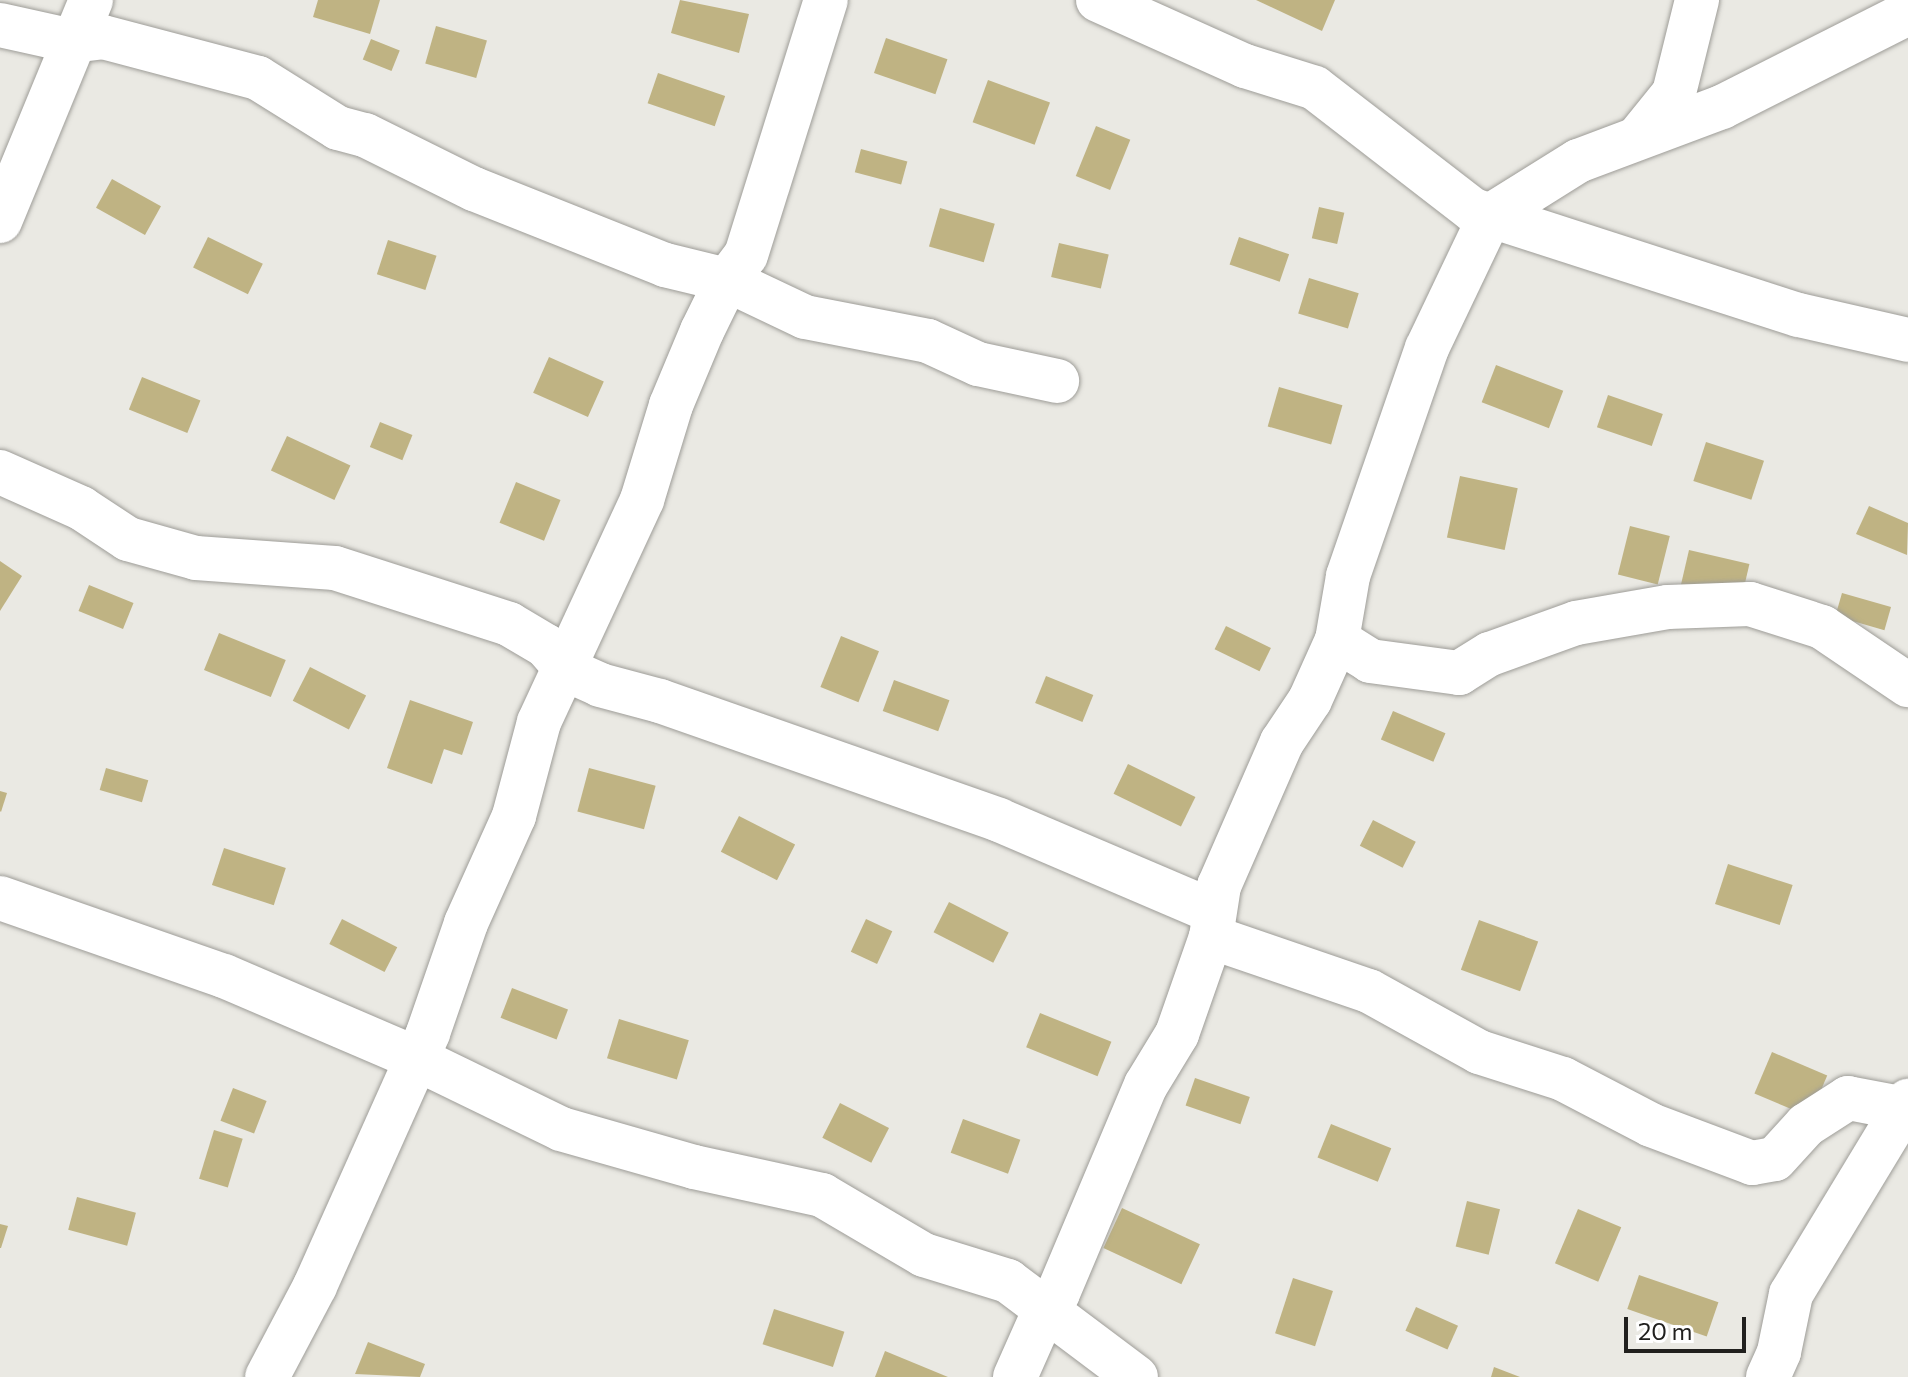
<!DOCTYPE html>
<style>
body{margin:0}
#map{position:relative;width:1908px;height:1377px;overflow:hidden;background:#eae9e3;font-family:Commissioner,sans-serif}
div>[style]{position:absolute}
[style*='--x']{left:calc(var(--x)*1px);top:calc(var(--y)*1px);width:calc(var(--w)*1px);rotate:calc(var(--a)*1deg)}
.building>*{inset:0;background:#bfb383;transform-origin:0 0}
.roads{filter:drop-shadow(0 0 2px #9e9d98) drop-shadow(0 0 2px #9e9d98)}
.minor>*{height:44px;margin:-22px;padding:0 22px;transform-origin:22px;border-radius:22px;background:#fff}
span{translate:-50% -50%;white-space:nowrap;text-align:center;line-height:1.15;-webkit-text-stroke:8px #fff;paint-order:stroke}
.scale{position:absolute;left:1624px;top:1317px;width:122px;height:36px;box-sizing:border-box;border:4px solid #21201e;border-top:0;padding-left:10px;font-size:24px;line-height:28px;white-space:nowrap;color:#21201e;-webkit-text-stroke:6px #fff;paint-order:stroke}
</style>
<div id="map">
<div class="building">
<i style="clip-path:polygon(318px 0,380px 0,370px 34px,313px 17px)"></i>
<i style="clip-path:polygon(680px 0,749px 14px,739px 53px,671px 33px)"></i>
<i style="clip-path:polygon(1256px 0,1335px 0,1322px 31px)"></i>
<i style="left:436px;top:26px;width:53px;height:39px;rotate:16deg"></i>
<i style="left:886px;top:38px;width:65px;height:37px;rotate:19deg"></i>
<i style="left:371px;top:39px;width:31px;height:22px;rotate:22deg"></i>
<i style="left:658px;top:73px;width:71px;height:32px;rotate:19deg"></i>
<i style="left:988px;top:80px;width:66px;height:45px;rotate:20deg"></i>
<i style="left:1096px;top:126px;width:37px;height:54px;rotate:22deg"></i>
<i style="left:861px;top:149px;width:48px;height:24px;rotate:15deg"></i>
<i style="left:112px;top:179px;width:56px;height:33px;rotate:29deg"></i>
<i style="left:1319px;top:207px;width:26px;height:32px;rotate:13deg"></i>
<i style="left:940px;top:208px;width:57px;height:40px;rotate:16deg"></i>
<i style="left:208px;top:237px;width:61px;height:34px;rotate:26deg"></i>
<i style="left:1239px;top:237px;width:53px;height:29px;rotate:19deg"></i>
<i style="left:388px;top:240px;width:51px;height:36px;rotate:18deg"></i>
<i style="left:1059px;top:243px;width:51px;height:35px;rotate:13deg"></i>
<i style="left:1309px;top:278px;width:52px;height:37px;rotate:17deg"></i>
<i style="left:549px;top:357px;width:60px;height:39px;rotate:24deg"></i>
<i style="left:1496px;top:365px;width:72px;height:40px;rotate:21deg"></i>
<i style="left:142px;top:377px;width:63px;height:35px;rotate:22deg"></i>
<i style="left:1279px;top:387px;width:66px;height:41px;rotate:16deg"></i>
<i style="left:1608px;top:395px;width:58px;height:34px;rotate:19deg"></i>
<i style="left:380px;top:422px;width:35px;height:27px;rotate:22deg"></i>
<i style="left:287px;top:436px;width:70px;height:38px;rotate:25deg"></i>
<i style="left:1706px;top:442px;width:61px;height:41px;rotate:18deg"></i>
<i style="left:1460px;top:476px;width:59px;height:63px;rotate:12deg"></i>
<i style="left:516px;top:482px;width:48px;height:44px;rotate:22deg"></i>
<i style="clip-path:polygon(1869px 506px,1908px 523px,1907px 555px,1856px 534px)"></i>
<i style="left:1630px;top:526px;width:41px;height:50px;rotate:14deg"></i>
<i style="left:1689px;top:550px;width:62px;height:36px;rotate:13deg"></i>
<i style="clip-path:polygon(0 561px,22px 576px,0 611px)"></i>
<i style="left:89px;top:585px;width:48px;height:28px;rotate:22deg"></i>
<i style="left:1842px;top:593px;width:51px;height:24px;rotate:16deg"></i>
<i style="left:1226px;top:626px;width:50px;height:26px;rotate:26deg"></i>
<i style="left:219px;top:633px;width:72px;height:40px;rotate:22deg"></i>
<i style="left:841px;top:636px;width:41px;height:55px;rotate:22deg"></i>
<i style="left:310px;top:667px;width:63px;height:38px;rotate:27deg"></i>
<i style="left:1046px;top:676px;width:51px;height:29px;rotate:22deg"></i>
<i style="left:894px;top:680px;width:59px;height:33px;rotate:20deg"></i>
<i style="clip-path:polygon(410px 700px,473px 722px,462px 755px,444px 749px,432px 784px,387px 768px)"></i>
<i style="left:1393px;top:711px;width:57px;height:31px;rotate:23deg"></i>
<i style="left:1128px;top:764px;width:75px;height:33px;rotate:26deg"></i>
<i style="left:106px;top:768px;width:44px;height:23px;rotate:16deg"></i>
<i style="left:589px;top:768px;width:69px;height:45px;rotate:15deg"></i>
<i style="clip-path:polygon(0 791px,7px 793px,1px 812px,0 811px)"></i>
<i style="left:739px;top:816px;width:63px;height:40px;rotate:27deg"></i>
<i style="left:1373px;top:820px;width:48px;height:29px;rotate:27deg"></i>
<i style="left:224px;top:848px;width:65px;height:39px;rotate:18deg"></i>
<i style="left:1728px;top:864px;width:68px;height:42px;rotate:18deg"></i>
<i style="left:949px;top:902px;width:67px;height:34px;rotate:27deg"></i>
<i style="left:342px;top:919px;width:62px;height:28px;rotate:27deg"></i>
<i style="left:866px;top:919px;width:29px;height:36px;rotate:25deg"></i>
<i style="left:1479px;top:920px;width:63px;height:53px;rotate:20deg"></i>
<i style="left:512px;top:988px;width:60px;height:32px;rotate:21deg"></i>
<i style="left:1040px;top:1013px;width:77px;height:37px;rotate:22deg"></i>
<i style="left:619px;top:1019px;width:73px;height:41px;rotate:17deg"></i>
<i style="left:1772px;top:1052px;width:60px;height:45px;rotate:23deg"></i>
<i style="left:1195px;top:1078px;width:58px;height:29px;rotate:19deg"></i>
<i style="left:233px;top:1088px;width:36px;height:35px;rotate:21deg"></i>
<i style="left:840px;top:1103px;width:55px;height:39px;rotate:27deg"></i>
<i style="left:963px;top:1119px;width:61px;height:36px;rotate:20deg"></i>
<i style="left:1331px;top:1124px;width:65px;height:36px;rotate:22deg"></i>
<i style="left:214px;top:1130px;width:30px;height:51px;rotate:17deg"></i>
<i style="left:77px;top:1197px;width:61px;height:34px;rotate:15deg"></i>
<i style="left:1467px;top:1201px;width:34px;height:47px;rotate:14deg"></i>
<i style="left:1122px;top:1208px;width:86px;height:44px;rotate:25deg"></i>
<i style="left:1578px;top:1209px;width:47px;height:59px;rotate:23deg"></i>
<i style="clip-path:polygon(0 1224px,8px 1226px,1px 1248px,0 1248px)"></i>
<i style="left:1639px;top:1275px;width:84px;height:36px;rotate:19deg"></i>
<i style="left:1293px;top:1278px;width:42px;height:58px;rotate:18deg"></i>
<i style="left:1416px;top:1307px;width:46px;height:26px;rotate:24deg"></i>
<i style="left:774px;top:1309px;width:74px;height:37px;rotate:18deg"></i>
<i style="clip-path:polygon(368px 1342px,425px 1364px,420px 1377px,355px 1374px)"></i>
<i style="clip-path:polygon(885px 1351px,948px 1377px,875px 1377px)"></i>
<i style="clip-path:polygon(1494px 1367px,1520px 1377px,1491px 1377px)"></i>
</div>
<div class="roads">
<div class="minor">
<i style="--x:1098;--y:0;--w:161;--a:24.2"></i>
<i style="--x:1245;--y:66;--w:73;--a:17.4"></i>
<i style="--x:1315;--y:88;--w:200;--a:37.7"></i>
<i style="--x:1473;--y:210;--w:342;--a:17.9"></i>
<i style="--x:1799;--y:315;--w:112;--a:12.9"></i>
<i style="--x:0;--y:25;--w:74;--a:12.5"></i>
<i style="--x:72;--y:41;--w:31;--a:-7"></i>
<i style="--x:103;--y:37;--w:160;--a:14.8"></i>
<i style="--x:258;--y:78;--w:94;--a:32"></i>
<i style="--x:338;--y:128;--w:28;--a:15"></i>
<i style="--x:365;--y:135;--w:122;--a:26.4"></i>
<i style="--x:474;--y:189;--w:206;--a:21.7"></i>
<i style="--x:665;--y:265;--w:64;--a:13.6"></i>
<i style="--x:727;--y:280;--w:86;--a:25.4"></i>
<i style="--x:805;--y:317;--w:125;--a:11"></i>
<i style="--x:928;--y:341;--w:55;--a:24.7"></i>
<i style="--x:978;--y:364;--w:81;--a:12.1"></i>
<i style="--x:1640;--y:135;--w:54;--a:-51"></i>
<i style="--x:1674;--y:93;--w:96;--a:-76.1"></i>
<i style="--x:0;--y:221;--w:239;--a:-67.6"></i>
<i style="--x:0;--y:472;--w:89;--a:24"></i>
<i style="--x:81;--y:508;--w:56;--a:33.4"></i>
<i style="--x:128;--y:539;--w:71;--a:15.6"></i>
<i style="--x:196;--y:558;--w:139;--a:4.1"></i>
<i style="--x:335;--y:568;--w:183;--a:17.8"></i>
<i style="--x:509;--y:624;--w:43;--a:30.7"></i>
<i style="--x:546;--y:646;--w:32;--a:49"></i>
<i style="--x:567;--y:670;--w:36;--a:24"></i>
<i style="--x:600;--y:685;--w:62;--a:14.9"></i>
<i style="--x:660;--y:701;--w:359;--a:19.3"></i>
<i style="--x:999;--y:820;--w:232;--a:23.1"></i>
<i style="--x:1337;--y:640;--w:39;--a:32"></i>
<i style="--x:1370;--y:661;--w:90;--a:7.7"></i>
<i style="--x:1459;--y:673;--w:36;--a:-32"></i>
<i style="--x:1490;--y:654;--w:91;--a:-19.8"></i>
<i style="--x:1576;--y:623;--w:93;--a:-9.9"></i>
<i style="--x:1668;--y:607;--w:82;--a:-2.1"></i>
<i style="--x:1750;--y:604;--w:76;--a:17.7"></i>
<i style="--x:1822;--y:627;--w:104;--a:34"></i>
<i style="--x:0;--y:898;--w:237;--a:19.2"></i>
<i style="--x:224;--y:976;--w:208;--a:23.2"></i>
<i style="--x:415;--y:1058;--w:162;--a:25.9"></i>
<i style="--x:561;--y:1129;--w:138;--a:15.9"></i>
<i style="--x:694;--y:1167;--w:131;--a:12.3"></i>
<i style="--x:822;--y:1195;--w:118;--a:30.5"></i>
<i style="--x:924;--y:1255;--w:88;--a:17.2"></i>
<i style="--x:1008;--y:1281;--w:160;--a:36.9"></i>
<i style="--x:1211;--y:937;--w:167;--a:18.9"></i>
<i style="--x:1369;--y:991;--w:126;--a:29"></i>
<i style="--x:1479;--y:1052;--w:88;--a:17.8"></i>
<i style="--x:1563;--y:1079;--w:99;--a:27.6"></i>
<i style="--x:1651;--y:1125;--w:108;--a:20.6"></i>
<i style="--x:1752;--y:1163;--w:23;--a:-10"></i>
<i style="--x:1775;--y:1159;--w:46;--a:-47.6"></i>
<i style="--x:1806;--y:1125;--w:50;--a:-32.7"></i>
<i style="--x:1848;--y:1098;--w:54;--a:10.7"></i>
<i style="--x:267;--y:1377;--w:103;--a:-62.2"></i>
<i style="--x:315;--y:1286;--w:277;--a:-65.9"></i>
<i style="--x:428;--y:1033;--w:116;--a:-70.9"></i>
<i style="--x:466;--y:923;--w:117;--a:-65.8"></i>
<i style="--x:514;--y:816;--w:97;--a:-75.1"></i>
<i style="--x:539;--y:722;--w:245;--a:-65.1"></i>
<i style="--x:642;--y:500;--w:99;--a:-73"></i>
<i style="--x:671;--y:405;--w:80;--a:-67.3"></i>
<i style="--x:702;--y:331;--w:57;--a:-63.9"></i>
<i style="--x:727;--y:280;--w:31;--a:-53"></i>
<i style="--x:746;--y:255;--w:267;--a:-72.6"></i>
<i style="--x:1015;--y:1377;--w:77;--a:-66.1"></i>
<i style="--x:1046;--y:1307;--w:18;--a:-49"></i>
<i style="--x:1058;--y:1293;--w:226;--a:-67.1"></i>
<i style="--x:1146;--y:1085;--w:60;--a:-58.7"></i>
<i style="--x:1177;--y:1034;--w:103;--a:-70.7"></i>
<i style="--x:1211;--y:937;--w:52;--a:-81.1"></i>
<i style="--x:1219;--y:886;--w:157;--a:-66.4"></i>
<i style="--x:1282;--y:742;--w:50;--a:-56.3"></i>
<i style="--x:1310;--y:700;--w:66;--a:-65.8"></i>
<i style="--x:1337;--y:640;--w:65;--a:-80.2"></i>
<i style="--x:1348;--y:576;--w:241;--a:-70.9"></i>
<i style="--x:1427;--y:348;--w:146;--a:-64.5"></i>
<i style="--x:1490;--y:216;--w:104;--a:-32"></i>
<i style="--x:1578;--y:161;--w:154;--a:-20.6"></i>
<i style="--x:1722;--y:107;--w:208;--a:-26.8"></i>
<i style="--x:1768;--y:1377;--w:27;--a:-66"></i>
<i style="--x:1779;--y:1352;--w:59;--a:-78.3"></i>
<i style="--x:1791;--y:1294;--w:226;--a:-58.8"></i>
</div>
</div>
<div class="scale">20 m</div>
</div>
